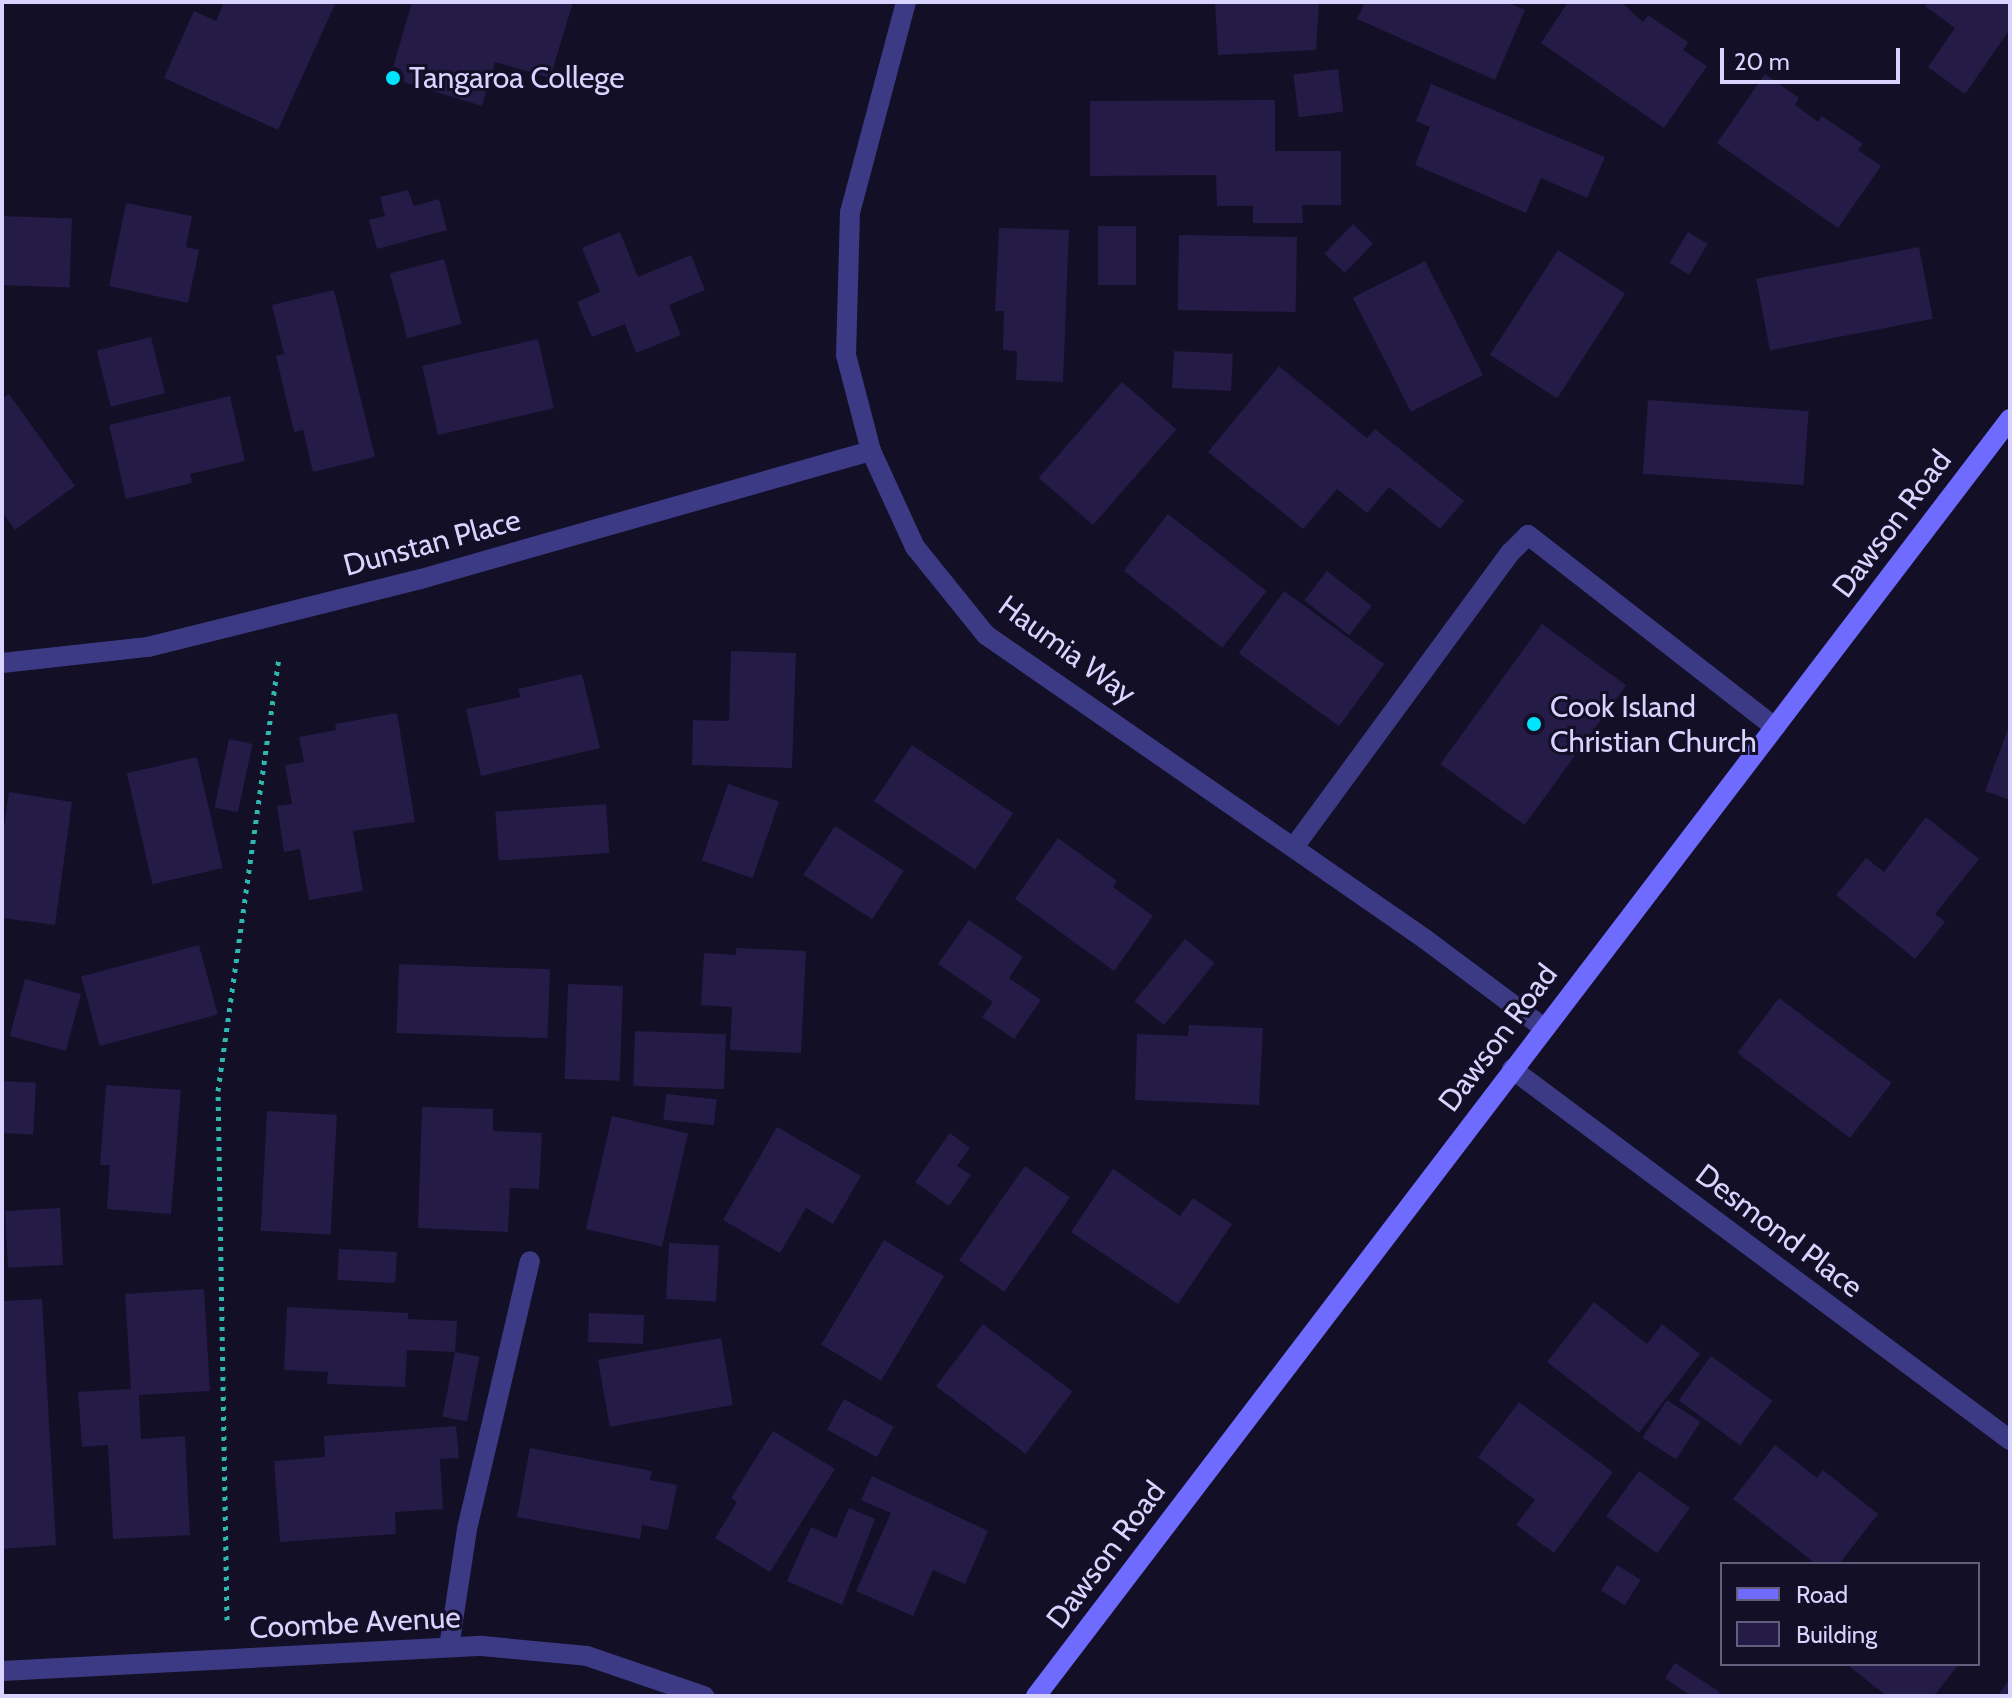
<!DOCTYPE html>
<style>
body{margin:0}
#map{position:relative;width:2012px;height:1698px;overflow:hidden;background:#130f26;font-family:Cabin,sans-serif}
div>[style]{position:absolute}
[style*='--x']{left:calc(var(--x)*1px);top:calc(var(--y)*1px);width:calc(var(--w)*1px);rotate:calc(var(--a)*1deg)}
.building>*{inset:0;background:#241b47;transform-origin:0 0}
.path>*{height:5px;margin-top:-2.5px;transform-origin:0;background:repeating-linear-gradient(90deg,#2fb8b0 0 4px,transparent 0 10px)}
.lane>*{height:20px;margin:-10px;padding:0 10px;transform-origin:10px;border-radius:10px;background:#3d3a85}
.street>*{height:20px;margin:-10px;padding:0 10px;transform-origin:10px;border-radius:10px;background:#3d3a85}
.secondary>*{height:20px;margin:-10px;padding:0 10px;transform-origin:10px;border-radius:10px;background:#6f6bff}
.dots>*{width:22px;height:22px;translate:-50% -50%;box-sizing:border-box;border:4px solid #130f26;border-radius:50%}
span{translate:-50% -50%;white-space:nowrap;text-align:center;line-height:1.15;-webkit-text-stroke:6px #130f26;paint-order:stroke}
.poi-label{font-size:30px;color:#d9d4ff}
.left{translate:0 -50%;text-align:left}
.street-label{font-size:30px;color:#d9d4ff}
.frame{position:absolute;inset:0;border:4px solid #d9d4ff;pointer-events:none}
.legend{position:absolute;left:1720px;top:1562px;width:260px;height:104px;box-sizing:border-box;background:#130f26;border:2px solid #625e7d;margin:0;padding:10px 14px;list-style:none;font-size:24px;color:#d9d4ff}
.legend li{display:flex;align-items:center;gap:16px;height:40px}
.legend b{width:40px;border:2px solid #625e7d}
.scale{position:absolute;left:1720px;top:48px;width:180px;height:36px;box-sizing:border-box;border:4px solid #d9d4ff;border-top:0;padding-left:10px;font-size:24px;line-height:28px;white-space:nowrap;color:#d9d4ff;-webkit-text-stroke:6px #130f26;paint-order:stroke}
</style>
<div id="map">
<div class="building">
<i style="clip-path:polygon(224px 2px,336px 2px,278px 130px,164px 78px,194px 11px,216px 21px)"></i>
<i style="clip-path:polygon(412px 2px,573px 2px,550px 78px,495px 62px,482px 106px,390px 78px)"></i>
<i style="clip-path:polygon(1215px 2px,1319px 2px,1316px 50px,1218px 55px)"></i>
<i style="clip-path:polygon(1365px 2px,1506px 2px,1525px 10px,1495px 80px,1357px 19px)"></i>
<i style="clip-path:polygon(1568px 2px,1621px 2px,1643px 22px,1648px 15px,1688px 42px,1683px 50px,1707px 66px,1664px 128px,1541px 43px)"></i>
<i style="clip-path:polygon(1927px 2px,2010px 2px,2010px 29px,1965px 94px,1928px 67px,1955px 28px,1925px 6px)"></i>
<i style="left:1338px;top:69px;width:43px;height:45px;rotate:83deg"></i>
<i style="clip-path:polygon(1765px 74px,1799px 98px,1795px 105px,1818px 122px,1822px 116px,1863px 144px,1858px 150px,1881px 166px,1838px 228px,1717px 143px)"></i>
<i style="clip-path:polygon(1431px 84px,1605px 157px,1587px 198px,1541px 178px,1526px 213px,1415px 165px,1430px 127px,1416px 121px)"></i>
<i style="clip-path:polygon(1275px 100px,1275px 151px,1341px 151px,1341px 205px,1302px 205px,1303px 223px,1253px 223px,1253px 206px,1217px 206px,1216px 175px,1090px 176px,1090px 101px)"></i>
<i style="clip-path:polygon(408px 190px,414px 206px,439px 199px,447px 230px,377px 249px,369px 220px,385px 216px,380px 197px)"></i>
<i style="clip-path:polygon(126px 203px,192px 216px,186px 247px,199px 250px,188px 303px,109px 286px)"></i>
<i style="left:2px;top:216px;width:70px;height:69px;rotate:2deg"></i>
<i style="left:1353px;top:224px;width:28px;height:41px;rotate:44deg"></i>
<i style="left:1098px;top:226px;width:38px;height:59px"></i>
<i style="clip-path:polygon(999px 228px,1069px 230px,1063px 382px,1016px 380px,1017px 351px,1003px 350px,1004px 311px,995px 311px)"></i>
<i style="clip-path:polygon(620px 232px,638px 277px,691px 255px,705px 290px,669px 305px,681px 335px,636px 353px,625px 324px,592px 337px,577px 302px,600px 292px,582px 248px)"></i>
<i style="left:1688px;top:232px;width:23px;height:36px;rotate:31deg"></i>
<i style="left:1179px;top:235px;width:118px;height:75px;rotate:1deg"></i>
<i style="left:1919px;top:247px;width:73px;height:166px;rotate:79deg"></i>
<i style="left:1558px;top:250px;width:80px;height:125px;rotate:33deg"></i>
<i style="left:444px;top:259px;width:67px;height:56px;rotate:75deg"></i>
<i style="left:1425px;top:261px;width:128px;height:81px;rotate:63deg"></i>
<i style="clip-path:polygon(334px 290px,375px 457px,313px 472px,303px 430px,294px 432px,276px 356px,284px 354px,272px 305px)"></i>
<i style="left:151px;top:337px;width:58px;height:56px;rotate:76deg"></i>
<i style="left:538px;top:339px;width:71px;height:119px;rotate:77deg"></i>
<i style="left:1174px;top:351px;width:59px;height:37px;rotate:3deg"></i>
<i style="clip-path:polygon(1279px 366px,1367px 438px,1375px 429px,1464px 501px,1440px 529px,1389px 487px,1367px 513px,1337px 489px,1303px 529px,1208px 452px)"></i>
<i style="left:1122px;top:382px;width:72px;height:127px;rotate:41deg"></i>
<i style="clip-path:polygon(9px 394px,75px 486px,15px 530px,2px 512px,2px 399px)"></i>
<i style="clip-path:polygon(230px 396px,245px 461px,190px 474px,192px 483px,126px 499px,109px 425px)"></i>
<i style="left:1648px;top:400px;width:161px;height:74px;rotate:4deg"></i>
<i style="left:1168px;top:514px;width:125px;height:72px;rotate:38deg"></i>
<i style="left:1327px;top:571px;width:57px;height:37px;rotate:38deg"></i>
<i style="left:1284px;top:591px;width:124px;height:77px;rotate:36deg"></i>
<i style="left:1542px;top:624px;width:104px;height:173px;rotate:36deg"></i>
<i style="clip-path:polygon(731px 651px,796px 653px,792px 768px,692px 765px,693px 720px,729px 721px)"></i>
<i style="clip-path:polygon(582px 674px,600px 748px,481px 776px,466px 709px,521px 697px,518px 689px)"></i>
<i style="clip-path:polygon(397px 713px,415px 822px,353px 831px,363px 891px,309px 900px,300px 849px,284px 852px,277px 806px,292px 804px,285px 765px,304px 762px,299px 737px,336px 730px,335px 724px)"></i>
<i style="clip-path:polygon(2010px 724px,2010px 800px,1985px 791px)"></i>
<i style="left:229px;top:739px;width:24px;height:70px;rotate:12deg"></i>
<i style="left:912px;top:745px;width:122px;height:68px;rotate:34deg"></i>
<i style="left:197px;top:757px;width:114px;height:72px;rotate:77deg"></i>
<i style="left:728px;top:784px;width:54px;height:81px;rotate:19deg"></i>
<i style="clip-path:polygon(9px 792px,72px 802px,55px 925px,2px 918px,2px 841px)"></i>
<i style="left:606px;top:804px;width:49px;height:111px;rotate:86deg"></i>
<i style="clip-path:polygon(1926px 817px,1979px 859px,1935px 914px,1945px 922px,1915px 959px,1836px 895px,1866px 858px,1884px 872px)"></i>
<i style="left:835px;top:826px;width:82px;height:58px;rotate:33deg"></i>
<i style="clip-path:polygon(1058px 838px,1117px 881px,1113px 887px,1153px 916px,1114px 971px,1015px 899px)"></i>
<i style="clip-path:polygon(969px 920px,1023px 957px,1009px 978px,1041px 1000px,1014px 1039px,982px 1017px,993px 1002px,938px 964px)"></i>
<i style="left:1185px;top:939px;width:38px;height:80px;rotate:39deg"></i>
<i style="left:199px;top:945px;width:72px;height:122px;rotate:75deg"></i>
<i style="clip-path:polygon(736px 948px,806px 951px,801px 1053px,730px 1050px,732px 1007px,701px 1005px,704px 953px,736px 955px)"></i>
<i style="left:399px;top:964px;width:151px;height:69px;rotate:2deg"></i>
<i style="left:25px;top:979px;width:58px;height:59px;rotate:15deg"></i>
<i style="left:568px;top:984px;width:55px;height:95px;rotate:2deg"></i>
<i style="left:1779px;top:998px;width:141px;height:69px;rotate:37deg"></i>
<i style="clip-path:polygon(1189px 1025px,1263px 1028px,1259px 1105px,1135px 1100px,1137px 1034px,1188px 1036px)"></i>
<i style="left:635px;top:1031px;width:91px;height:55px;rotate:2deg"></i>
<i style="left:2px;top:1081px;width:34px;height:52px;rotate:3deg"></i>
<i style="clip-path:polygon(106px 1085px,181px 1090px,171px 1214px,107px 1209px,110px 1165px,100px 1165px)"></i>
<i style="left:666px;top:1094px;width:51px;height:26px;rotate:6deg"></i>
<i style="clip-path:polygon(422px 1107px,493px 1109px,493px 1131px,542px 1133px,539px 1189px,510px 1188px,508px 1232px,418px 1228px)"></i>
<i style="left:267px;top:1111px;width:70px;height:120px;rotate:3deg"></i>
<i style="left:612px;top:1116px;width:78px;height:116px;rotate:13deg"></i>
<i style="clip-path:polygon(777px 1127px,861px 1176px,833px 1224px,806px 1208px,780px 1253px,723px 1220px)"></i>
<i style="clip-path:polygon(950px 1133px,970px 1148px,957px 1166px,971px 1175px,949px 1206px,915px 1182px)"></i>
<i style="left:1025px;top:1166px;width:55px;height:115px;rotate:35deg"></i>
<i style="clip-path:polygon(1113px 1169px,1180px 1216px,1193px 1198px,1232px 1224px,1178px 1304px,1071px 1232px)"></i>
<i style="left:60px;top:1208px;width:57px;height:55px;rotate:87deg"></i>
<i style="left:884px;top:1240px;width:70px;height:122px;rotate:31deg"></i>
<i style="left:669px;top:1243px;width:50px;height:56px;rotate:3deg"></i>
<i style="left:339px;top:1249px;width:58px;height:31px;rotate:3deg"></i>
<i style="clip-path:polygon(204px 1289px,210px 1391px,139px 1395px,141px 1439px,185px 1436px,190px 1535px,113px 1539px,108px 1445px,82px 1447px,78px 1392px,131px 1389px,125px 1294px)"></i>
<i style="clip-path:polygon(42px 1299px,56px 1545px,2px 1549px,2px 1301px)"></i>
<i style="clip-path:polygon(1594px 1302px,1647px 1344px,1662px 1324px,1700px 1354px,1639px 1433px,1547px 1362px)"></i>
<i style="clip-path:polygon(287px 1307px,408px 1313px,408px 1319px,457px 1321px,455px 1352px,407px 1350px,405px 1387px,327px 1384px,328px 1372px,284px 1370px)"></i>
<i style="left:589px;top:1313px;width:55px;height:29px;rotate:2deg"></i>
<i style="left:983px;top:1324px;width:112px;height:78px;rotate:37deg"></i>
<i style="left:721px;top:1338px;width:68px;height:125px;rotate:80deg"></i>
<i style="left:455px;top:1352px;width:25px;height:66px;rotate:11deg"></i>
<i style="left:1711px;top:1356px;width:76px;height:55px;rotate:36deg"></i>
<i style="left:844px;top:1399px;width:57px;height:35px;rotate:29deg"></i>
<i style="left:1667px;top:1400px;width:40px;height:45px;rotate:33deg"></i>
<i style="clip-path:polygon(1519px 1402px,1613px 1472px,1554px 1553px,1516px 1525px,1535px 1500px,1478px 1457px)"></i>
<i style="clip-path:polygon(456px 1426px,459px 1458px,440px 1459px,443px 1509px,395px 1512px,396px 1534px,280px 1542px,274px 1461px,325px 1457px,324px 1436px)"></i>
<i style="clip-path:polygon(773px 1431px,835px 1469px,770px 1572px,715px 1538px,737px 1502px,731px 1498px)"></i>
<i style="clip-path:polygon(1775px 1445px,1817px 1478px,1823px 1470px,1878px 1514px,1839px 1564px,1816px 1564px,1733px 1499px)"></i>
<i style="clip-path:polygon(530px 1448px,652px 1471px,650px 1480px,677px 1485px,668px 1530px,642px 1525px,640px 1539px,517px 1517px)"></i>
<i style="left:1639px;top:1471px;width:63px;height:56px;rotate:36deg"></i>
<i style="clip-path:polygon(872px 1476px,988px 1531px,965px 1584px,933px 1570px,913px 1616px,856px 1591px,891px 1513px,861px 1500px)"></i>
<i style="clip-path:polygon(849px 1508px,875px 1519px,842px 1605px,787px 1581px,811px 1527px,836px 1538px)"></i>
<i style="left:1617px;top:1565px;width:28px;height:30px;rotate:32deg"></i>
<i style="clip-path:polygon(1675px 1663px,1720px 1692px,1718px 1696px,1691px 1696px,1665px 1678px)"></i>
<i style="clip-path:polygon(1846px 1664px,1959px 1664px,1934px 1696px,1887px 1696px)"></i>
<i style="clip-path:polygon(2010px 1679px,2010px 1696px,1997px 1696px)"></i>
</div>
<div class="path">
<i style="--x:227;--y:1620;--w:529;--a:-90.97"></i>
<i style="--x:218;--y:1091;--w:437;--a:-82"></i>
</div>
<div class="lane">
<i style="--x:1294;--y:847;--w:366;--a:-53.7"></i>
<i style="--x:1511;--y:552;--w:24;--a:-45"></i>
<i style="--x:1528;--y:535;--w:313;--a:37.9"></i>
<i style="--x:449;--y:1647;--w:119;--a:-81.3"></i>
<i style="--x:467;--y:1529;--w:275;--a:-76.8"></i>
</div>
<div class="street">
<i style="--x:906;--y:2;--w:217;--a:104.9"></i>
<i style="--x:850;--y:212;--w:143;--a:91.6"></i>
<i style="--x:846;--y:355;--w:99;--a:75.4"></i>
<i style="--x:871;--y:451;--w:106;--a:65.4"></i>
<i style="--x:915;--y:547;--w:113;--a:51.1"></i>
<i style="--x:986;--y:635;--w:534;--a:34.7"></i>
<i style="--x:1425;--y:939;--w:149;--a:36.8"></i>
<i style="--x:2;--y:663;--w:147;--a:-6.3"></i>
<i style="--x:148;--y:647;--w:281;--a:-14"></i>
<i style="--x:421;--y:579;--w:468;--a:-15.9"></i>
<i style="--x:1512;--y:1069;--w:621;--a:36.69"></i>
<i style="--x:2;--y:1671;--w:481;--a:-3"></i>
<i style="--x:482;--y:1646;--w:105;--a:5.4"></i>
<i style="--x:587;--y:1656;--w:124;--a:18.9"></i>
</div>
<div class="secondary">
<i style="--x:1036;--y:1696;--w:1606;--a:-52.67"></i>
</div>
<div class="dots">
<i style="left:393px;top:78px;background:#00e5ff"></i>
<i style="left:1534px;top:724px;background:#00e5ff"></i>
</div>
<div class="poi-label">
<span class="left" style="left:409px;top:78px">Tangaroa College</span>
<span class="left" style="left:1550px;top:724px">Cook Island<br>Christian Church</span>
</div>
<div class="street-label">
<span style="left:1892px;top:524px;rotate:-53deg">Dawson Road</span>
<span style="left:432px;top:543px;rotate:-15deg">Dunstan Place</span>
<span style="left:1067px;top:650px;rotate:36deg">Haumia Way</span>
<span style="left:1498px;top:1038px;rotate:-53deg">Dawson Road</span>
<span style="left:1779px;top:1231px;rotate:37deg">Desmond Place</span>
<span style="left:1106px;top:1555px;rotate:-53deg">Dawson Road</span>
<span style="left:355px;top:1623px;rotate:-3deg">Coombe Avenue</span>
</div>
<div class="frame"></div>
<ul class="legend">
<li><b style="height:10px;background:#6f6bff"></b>Road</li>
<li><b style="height:22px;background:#241b47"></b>Building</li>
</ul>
<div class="scale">20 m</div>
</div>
